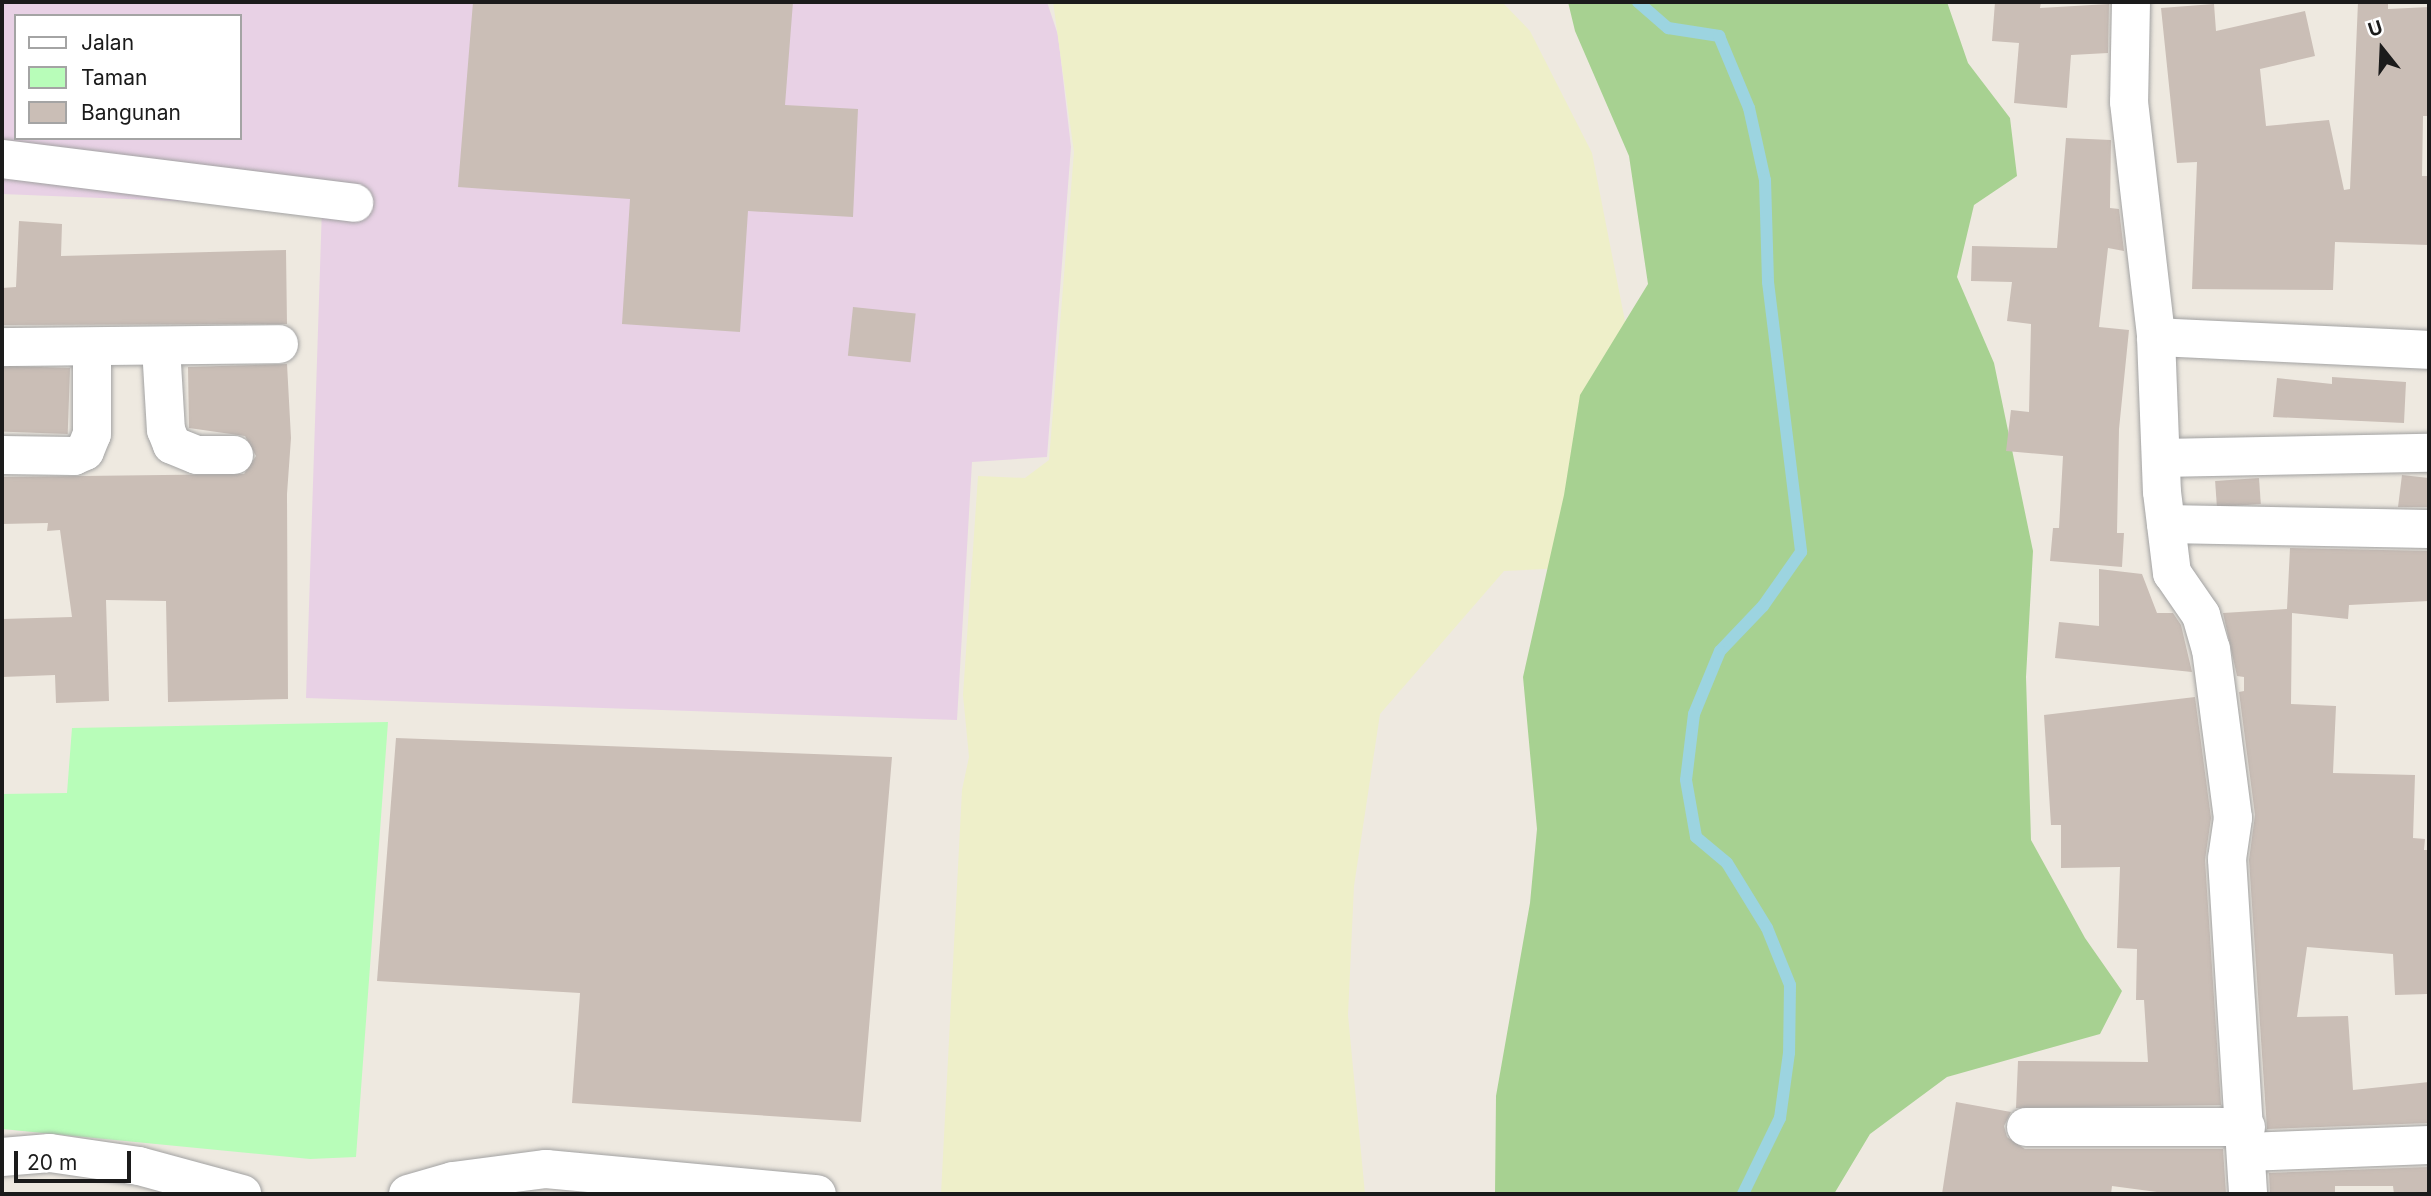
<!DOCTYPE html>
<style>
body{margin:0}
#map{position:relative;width:2431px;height:1196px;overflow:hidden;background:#eee9e0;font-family:Inter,sans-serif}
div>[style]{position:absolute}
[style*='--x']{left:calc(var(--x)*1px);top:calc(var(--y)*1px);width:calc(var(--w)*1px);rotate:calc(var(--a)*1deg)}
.industrial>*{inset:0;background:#e8d1e5}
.farmland>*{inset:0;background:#eeefc9}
.forest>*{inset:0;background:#a7d191}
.park>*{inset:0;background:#b8fdb9}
.stream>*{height:12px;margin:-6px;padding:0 6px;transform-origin:6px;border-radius:6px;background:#9cd4e0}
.building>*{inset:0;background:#cabeb6;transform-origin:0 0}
.roads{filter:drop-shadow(0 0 2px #a2a2a2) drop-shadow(0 0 2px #a2a2a2)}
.minor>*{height:38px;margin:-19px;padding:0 19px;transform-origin:19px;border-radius:19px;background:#fff}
span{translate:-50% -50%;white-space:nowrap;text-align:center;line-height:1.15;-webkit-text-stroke:5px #fff;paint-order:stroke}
.frame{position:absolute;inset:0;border:4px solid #1b1b1b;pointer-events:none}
.legend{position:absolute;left:14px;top:14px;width:228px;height:126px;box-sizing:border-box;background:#fff;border:2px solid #a4a4a4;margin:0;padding:9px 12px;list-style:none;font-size:21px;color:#1b1b1b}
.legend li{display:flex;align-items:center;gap:14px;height:35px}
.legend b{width:35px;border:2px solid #a4a4a4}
.north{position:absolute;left:2347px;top:14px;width:70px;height:70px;-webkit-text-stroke:5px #fff;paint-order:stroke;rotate:342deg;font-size:19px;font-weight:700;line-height:28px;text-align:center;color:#1b1b1b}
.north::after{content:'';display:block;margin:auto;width:24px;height:32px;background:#1b1b1b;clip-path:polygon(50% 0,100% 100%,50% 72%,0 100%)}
.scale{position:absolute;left:14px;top:1151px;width:117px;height:32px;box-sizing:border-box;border:4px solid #1b1b1b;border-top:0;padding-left:9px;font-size:21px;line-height:24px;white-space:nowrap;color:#1b1b1b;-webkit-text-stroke:5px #fff;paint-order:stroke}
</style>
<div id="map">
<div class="industrial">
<i style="clip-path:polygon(evenodd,2px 2px,1047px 2px,1058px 35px,1071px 147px,1047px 457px,972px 462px,957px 720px,306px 698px,322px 207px,2px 194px,2px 2px,16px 16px,240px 16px,240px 138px,16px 138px,16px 16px)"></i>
</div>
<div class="farmland">
<i style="clip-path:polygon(1053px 2px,1502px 2px,1530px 31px,1592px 153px,1643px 413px,1584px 567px,1504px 571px,1380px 714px,1354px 886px,1348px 1015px,1365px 1194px,941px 1194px,962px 790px,969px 757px,963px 695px,978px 476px,1025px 478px,1049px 460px,1074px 152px)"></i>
</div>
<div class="forest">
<i style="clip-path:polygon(1568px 2px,1947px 2px,1968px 63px,2010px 118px,2017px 176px,1974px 205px,1957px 277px,1994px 363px,2033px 551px,2026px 677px,2031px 840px,2085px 938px,2122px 991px,2100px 1034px,1947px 1077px,1870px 1134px,1834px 1194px,1495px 1194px,1496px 1096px,1530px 903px,1537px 829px,1523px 677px,1564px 495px,1580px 395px,1648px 284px,1629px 156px,1575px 31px)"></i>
</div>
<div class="park">
<i style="clip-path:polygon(388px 722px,356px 1157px,310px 1159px,2px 1129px,2px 794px,67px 793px,72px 728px)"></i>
</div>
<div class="stream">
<i style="--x:1638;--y:2;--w:40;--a:41"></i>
<i style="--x:1668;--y:28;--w:52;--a:8.9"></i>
<i style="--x:1719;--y:36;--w:78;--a:67.4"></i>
<i style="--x:1749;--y:108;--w:74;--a:77.5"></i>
<i style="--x:1765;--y:180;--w:102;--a:88.3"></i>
<i style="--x:1768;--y:282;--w:272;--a:83"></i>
<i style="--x:1801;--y:552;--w:66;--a:125.1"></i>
<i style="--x:1763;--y:606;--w:62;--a:133.7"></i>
<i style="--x:1720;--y:651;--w:68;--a:112.4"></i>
<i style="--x:1694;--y:714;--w:66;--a:96.9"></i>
<i style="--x:1686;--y:780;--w:58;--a:80"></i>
<i style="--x:1696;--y:837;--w:40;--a:40"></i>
<i style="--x:1727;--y:863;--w:76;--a:58.4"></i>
<i style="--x:1767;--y:928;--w:61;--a:68"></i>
<i style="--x:1790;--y:985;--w:68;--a:90.8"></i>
<i style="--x:1789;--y:1053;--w:66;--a:97.9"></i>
<i style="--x:1780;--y:1118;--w:85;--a:116"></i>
</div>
<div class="building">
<i style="clip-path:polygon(473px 2px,793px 2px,785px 105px,858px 109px,853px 217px,748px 211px,740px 332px,622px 324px,630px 199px,458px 187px)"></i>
<i style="clip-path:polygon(1995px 2px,2041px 2px,2040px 8px,2109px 4px,2108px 53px,2071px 55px,2067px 108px,2014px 103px,2019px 43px,1992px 41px)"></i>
<i style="clip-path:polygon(2358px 2px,2388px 2px,2388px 9px,2429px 7px,2429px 116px,2423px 116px,2422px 176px,2429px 176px,2429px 245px,2335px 242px,2333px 290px,2192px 289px,2197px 162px,2177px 163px,2161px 8px,2214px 4px,2216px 31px,2305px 11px,2315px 56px,2260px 69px,2266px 126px,2329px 120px,2344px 190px,2350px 189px)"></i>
<i style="clip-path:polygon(2066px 138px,2111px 140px,2110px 208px,2119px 209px,2124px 251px,2108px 248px,2099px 327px,2129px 330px,2119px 429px,2117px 533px,2124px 533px,2122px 567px,2050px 561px,2053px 528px,2059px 528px,2063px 456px,2006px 451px,2011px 410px,2029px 412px,2031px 324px,2007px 321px,2012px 282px,1971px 281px,1972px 246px,2057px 248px)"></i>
<i style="clip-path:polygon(19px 221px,62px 224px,61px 256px,286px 250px,287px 324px,2px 325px,2px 288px,16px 287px)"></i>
<i style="left:853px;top:307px;width:63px;height:49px;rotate:6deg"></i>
<i style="clip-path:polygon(287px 364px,291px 438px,287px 494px,288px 699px,168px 702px,166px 601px,106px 600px,109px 701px,56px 703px,55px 675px,2px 677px,2px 619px,72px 617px,60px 530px,47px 531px,48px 523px,2px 524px,2px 477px,244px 474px,256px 456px,245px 436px,189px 428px,188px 367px)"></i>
<i style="left:70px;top:368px;width:66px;height:68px;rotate:92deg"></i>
<i style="clip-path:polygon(2332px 377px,2406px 382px,2404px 423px,2273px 417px,2277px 378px,2332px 384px)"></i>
<i style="clip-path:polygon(2402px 475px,2429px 478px,2429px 507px,2398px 507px)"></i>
<i style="left:2259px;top:478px;width:26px;height:44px;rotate:86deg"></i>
<i style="clip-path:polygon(2290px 548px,2429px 551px,2429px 601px,2349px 605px,2348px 619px,2292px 613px,2291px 704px,2336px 706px,2333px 773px,2415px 775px,2413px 838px,2425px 839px,2424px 850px,2429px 850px,2427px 994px,2395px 995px,2393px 954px,2307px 947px,2297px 1017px,2348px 1016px,2353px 1090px,2429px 1082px,2429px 1123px,2267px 1129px,2249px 860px,2255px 815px,2239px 692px,2244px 691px,2244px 677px,2237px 676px,2223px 613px,2287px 609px)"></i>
<i style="clip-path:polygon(2099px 569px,2142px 574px,2157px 613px,2173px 613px,2181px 625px,2192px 672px,2055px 658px,2059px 622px,2099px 626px)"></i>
<i style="clip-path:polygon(2195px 697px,2211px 818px,2205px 860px,2221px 1105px,2016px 1108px,2018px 1061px,2148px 1062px,2144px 1000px,2136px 1000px,2137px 949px,2117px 948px,2120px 867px,2061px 868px,2061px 825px,2051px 825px,2044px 715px)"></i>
<i style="clip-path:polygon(396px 738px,892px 757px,861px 1122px,572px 1103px,580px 993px,377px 981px)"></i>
<i style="clip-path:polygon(1956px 1102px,2011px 1112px,2004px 1126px,2007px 1137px,2025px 1149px,2223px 1149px,2226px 1194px,2172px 1194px,2112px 1186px,2111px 1194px,1942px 1194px)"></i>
<i style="clip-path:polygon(2429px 1167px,2429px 1194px,2394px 1194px,2393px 1186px,2335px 1186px,2335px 1194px,2270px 1194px,2269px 1173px)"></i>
</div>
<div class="roads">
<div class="minor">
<i style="--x:2131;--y:2;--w:100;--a:91.1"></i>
<i style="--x:2129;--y:102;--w:237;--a:83.4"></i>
<i style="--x:2156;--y:337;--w:155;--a:87.8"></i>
<i style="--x:2162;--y:492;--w:82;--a:83"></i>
<i style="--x:2172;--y:573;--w:51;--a:55.4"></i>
<i style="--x:2201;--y:615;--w:35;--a:74"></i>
<i style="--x:2211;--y:649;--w:170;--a:82.6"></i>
<i style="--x:2233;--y:818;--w:41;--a:98.3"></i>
<i style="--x:2227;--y:859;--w:336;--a:86.4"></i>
<i style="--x:2;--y:159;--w:355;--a:7.1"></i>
<i style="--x:2156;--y:337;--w:273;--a:2.7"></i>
<i style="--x:2;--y:347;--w:277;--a:-0.6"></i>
<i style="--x:161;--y:347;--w:83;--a:86.6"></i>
<i style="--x:166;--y:430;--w:16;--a:68"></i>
<i style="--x:172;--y:445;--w:27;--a:22"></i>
<i style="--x:197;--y:455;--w:37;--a:0"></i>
<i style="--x:2;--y:455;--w:72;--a:0.8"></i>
<i style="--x:74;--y:456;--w:12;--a:-24"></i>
<i style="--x:85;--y:451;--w:18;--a:-68"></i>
<i style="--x:92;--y:434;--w:87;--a:-90"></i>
<i style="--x:2161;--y:458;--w:268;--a:-1.1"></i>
<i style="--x:2166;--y:524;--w:263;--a:1.1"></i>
<i style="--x:2026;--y:1127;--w:220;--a:0"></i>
<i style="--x:2246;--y:1152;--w:183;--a:-2.2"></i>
<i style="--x:2;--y:1157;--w:48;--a:-4.8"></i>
<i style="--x:50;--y:1153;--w:90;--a:8.3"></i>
<i style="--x:139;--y:1166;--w:107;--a:15.2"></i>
<i style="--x:408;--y:1194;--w:47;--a:-16.1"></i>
<i style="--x:453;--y:1181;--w:94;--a:-7.4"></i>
<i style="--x:546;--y:1169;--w:272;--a:5.3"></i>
</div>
</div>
<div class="frame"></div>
<ul class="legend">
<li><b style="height:9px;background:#fff"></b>Jalan</li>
<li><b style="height:19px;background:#b8fdb9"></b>Taman</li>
<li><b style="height:19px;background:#cabeb6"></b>Bangunan</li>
</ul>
<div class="north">U</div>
<div class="scale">20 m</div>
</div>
